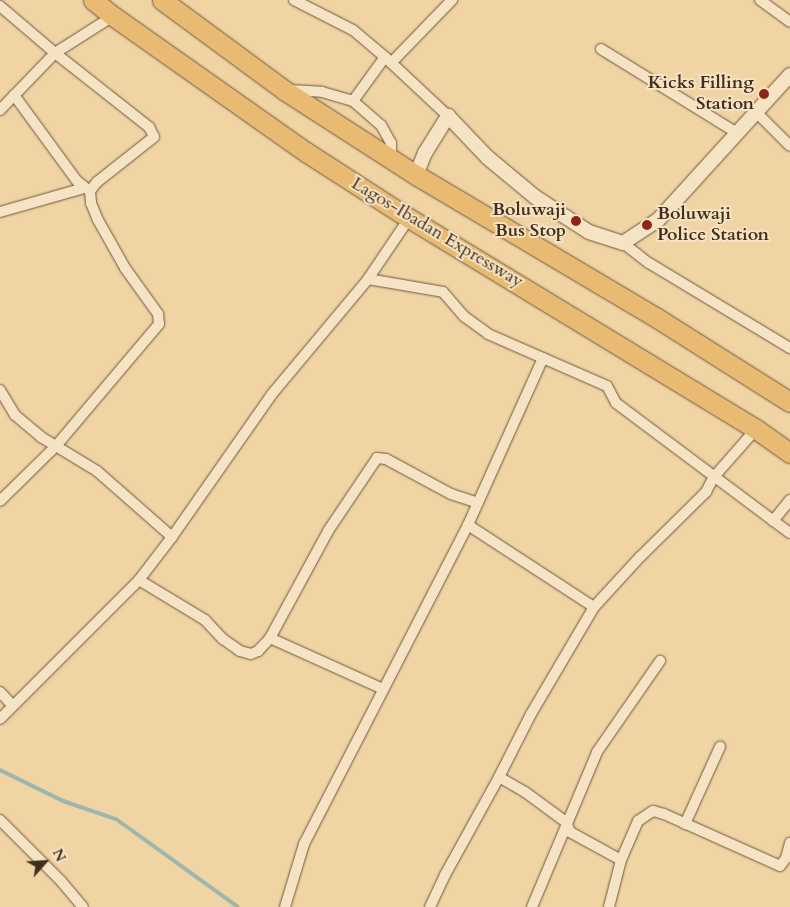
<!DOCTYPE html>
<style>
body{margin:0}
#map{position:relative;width:790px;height:907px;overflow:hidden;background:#f0d4a4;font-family:Cardo,serif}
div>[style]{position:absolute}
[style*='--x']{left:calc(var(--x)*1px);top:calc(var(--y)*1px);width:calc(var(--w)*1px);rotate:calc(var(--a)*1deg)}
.stream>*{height:4px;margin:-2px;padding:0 2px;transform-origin:2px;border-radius:2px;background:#9db7af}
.roads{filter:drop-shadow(0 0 1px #6e583d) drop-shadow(0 0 1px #6e583d)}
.street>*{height:10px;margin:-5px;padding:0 5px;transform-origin:5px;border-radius:5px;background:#f5e3c4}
.secondary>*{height:14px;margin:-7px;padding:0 7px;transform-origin:7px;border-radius:7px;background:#f5e3c4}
.highway>*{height:19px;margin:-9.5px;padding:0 9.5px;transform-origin:9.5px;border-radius:9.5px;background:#e8ba72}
.dots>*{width:14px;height:14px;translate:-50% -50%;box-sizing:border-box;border:2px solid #f5e3c4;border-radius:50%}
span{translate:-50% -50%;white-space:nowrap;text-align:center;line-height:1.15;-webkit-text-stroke:4px #f5e3c4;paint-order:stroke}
.poi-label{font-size:18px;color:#422e1b;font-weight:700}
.right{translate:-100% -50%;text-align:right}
.left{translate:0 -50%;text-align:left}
.street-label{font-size:18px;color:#422e1b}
.north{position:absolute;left:20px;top:837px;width:50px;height:50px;-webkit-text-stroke:4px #f5e3c4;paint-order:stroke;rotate:64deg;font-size:14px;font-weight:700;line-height:20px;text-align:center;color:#422e1b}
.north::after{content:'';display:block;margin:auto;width:18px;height:22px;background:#422e1b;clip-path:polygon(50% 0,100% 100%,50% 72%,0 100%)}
</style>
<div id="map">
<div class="stream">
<i style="--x:0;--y:770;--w:70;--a:26.2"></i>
<i style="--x:63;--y:801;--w:56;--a:18.8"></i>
<i style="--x:116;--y:819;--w:150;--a:35.8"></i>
</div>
<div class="roads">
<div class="street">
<i style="--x:294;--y:0;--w:66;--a:27"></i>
<i style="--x:353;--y:30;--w:42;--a:40.2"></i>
<i style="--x:385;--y:57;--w:86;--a:43.1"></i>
<i style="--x:760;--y:0;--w:37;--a:36"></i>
<i style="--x:0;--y:6;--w:72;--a:40.5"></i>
<i style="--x:55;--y:53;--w:120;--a:38.2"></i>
<i style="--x:149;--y:127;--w:11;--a:63"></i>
<i style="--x:154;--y:137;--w:73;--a:141.7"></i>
<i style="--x:97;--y:182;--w:11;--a:128"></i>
<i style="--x:90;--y:191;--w:12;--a:85"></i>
<i style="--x:91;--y:203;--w:18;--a:68"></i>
<i style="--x:98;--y:220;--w:55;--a:60.6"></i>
<i style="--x:125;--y:268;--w:57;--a:54.3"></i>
<i style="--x:158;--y:314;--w:10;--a:84"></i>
<i style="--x:159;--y:324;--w:160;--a:130.2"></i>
<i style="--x:56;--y:446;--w:78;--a:135.5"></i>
<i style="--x:601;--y:49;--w:160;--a:31.7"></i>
<i style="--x:391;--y:63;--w:88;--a:-45.9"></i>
<i style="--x:289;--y:90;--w:33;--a:3"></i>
<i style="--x:322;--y:92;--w:32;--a:16"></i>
<i style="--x:353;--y:101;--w:37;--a:41"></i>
<i style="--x:381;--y:125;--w:21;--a:61"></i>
<i style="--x:391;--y:143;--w:16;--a:90"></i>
<i style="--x:14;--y:95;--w:107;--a:53.8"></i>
<i style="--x:77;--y:181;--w:16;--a:38"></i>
<i style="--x:353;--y:101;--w:54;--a:-54"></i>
<i style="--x:0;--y:110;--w:79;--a:-46"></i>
<i style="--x:55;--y:53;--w:69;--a:-32.5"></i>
<i style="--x:755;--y:111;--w:49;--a:45"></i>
<i style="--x:0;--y:212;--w:87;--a:-15.9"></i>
<i style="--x:623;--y:243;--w:33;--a:38"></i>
<i style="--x:649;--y:263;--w:165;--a:31.1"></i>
<i style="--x:368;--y:279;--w:76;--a:9.8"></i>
<i style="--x:443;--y:292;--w:33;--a:49"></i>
<i style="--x:465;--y:317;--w:29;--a:36"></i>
<i style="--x:488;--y:334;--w:130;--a:23.6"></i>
<i style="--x:607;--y:386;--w:19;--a:62"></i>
<i style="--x:616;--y:403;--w:217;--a:36.8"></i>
<i style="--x:0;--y:390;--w:29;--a:59"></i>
<i style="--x:15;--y:415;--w:34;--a:40"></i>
<i style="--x:41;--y:437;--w:66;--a:31.3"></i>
<i style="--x:97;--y:471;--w:100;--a:41.3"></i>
<i style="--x:773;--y:521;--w:27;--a:-51"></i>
<i style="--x:468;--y:525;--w:150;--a:33.1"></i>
<i style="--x:139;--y:580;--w:77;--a:31.2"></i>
<i style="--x:205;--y:620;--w:26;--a:47"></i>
<i style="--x:223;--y:639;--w:21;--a:35"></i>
<i style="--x:240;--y:651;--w:11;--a:15"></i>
<i style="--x:251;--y:654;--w:8;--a:-23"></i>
<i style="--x:258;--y:651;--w:18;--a:-47"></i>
<i style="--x:270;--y:638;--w:122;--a:-61.5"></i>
<i style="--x:328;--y:531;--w:88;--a:-56.1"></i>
<i style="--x:377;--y:458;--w:9;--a:6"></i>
<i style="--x:386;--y:459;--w:74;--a:28.3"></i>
<i style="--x:451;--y:494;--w:28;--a:18"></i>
<i style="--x:270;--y:638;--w:124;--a:24.3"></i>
<i style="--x:0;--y:692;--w:18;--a:47"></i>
<i style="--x:0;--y:719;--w:197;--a:-45"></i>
<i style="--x:139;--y:580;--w:54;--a:-52.5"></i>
<i style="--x:172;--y:537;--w:174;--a:-55"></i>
<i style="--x:272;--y:394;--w:150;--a:-50.1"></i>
<i style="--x:368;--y:279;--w:75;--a:-55.9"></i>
<i style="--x:499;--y:777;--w:30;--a:30"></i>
<i style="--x:525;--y:792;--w:51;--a:36.2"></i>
<i style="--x:566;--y:822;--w:11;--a:68"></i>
<i style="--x:570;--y:832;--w:58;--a:28.8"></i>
<i style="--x:0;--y:820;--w:86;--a:45"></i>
<i style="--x:61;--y:881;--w:34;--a:50"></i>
<i style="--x:685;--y:824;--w:85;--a:-65.6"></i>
<i style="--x:285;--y:907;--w:66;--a:-73.2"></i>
<i style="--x:304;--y:844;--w:359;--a:-62.8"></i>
<i style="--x:468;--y:525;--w:183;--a:-65.8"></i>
<i style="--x:430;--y:907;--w:35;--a:-65"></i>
<i style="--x:445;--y:875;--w:112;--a:-61.1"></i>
<i style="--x:499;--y:777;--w:71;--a:-63.1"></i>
<i style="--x:531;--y:714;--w:124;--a:-59.5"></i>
<i style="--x:594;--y:607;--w:68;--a:-47.4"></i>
<i style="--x:640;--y:557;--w:93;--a:-44.6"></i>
<i style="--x:706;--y:492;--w:16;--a:-63"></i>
<i style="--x:713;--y:478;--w:65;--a:-48.7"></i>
<i style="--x:532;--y:907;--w:168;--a:-67.2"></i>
<i style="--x:597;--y:752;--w:111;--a:-55.3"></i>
<i style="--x:609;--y:907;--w:49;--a:-75.7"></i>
<i style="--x:621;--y:860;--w:43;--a:-66.4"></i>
<i style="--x:638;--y:821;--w:18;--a:-34"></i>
<i style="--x:653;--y:811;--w:11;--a:15"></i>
<i style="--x:664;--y:814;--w:127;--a:24.1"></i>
<i style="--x:780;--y:866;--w:10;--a:-53"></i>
<i style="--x:786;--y:858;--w:16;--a:-75"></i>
</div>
<div class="secondary">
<i style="--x:416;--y:175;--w:24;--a:-68"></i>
<i style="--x:425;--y:153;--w:44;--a:-58.1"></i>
<i style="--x:448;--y:116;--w:57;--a:46.4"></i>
<i style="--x:487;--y:157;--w:62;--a:39.8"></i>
<i style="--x:535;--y:197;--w:64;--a:32.9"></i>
<i style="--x:589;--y:232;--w:36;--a:18"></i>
<i style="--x:623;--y:243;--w:42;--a:-33.3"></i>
<i style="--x:658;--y:220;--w:196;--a:-47.7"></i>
</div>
<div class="highway">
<i style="--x:93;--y:0;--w:26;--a:39"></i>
<i style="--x:113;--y:16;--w:236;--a:35.2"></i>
<i style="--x:306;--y:152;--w:111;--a:32.8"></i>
<i style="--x:399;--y:212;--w:418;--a:31.3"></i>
<i style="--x:756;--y:429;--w:42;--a:35.2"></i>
<i style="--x:162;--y:0;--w:152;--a:36.4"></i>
<i style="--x:284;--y:90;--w:157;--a:32.8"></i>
<i style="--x:416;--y:175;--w:280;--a:30.7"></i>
<i style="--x:657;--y:318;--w:157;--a:32.3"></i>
</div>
</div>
<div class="dots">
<i style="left:764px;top:94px;background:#8f2418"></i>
<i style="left:576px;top:221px;background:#8f2418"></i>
<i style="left:647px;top:225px;background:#8f2418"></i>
</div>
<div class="poi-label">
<span class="right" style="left:754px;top:94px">Kicks Filling<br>Station</span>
<span class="right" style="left:566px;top:221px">Boluwaji<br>Bus Stop</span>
<span class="left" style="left:657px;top:225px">Boluwaji<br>Police Station</span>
</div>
<div class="street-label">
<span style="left:437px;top:233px;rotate:31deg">Lagos-Ibadan Expressway</span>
</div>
<div class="north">N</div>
</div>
